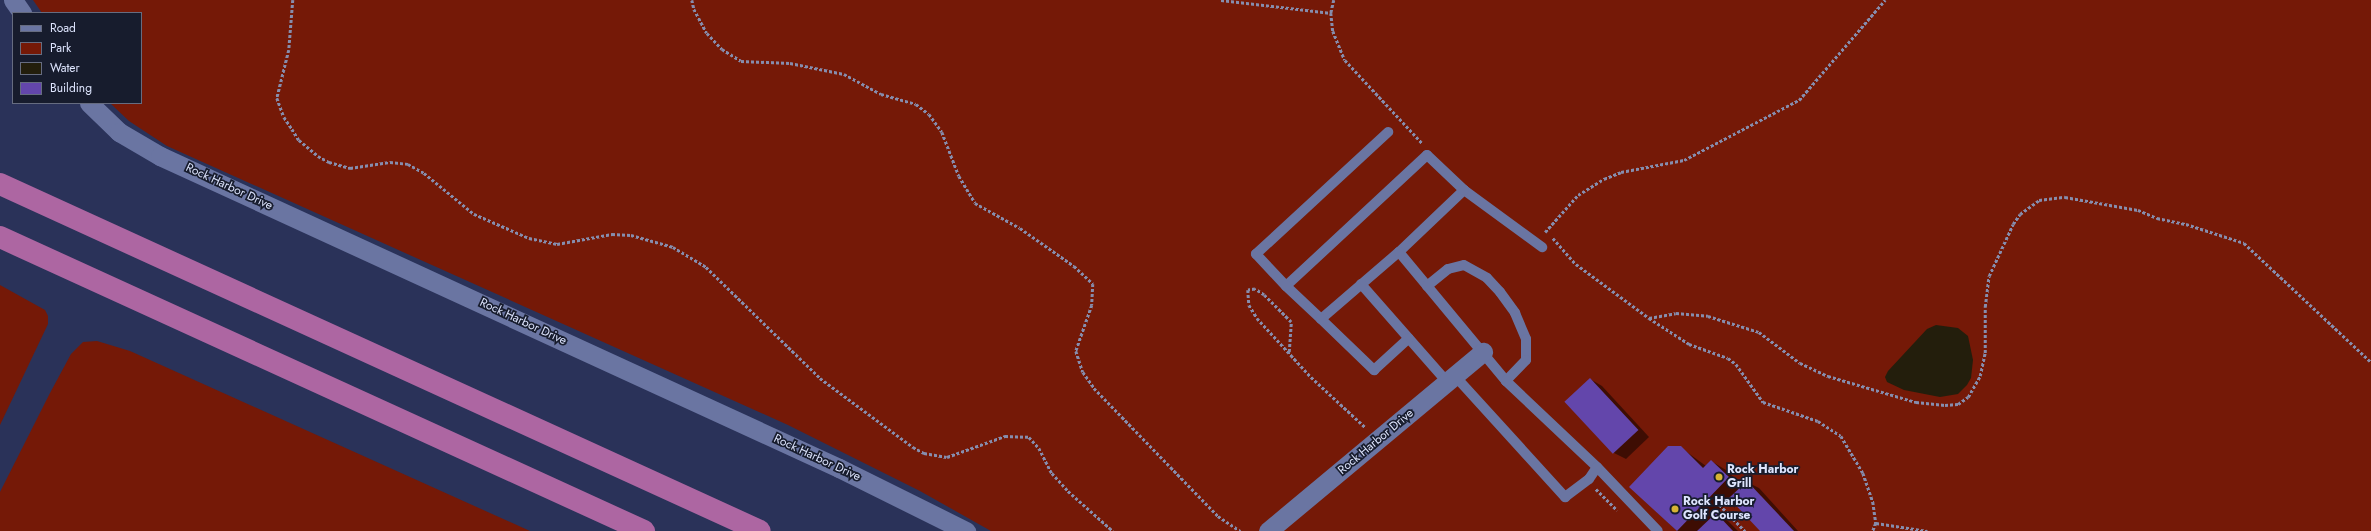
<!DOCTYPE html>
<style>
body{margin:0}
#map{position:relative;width:2371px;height:531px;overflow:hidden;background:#2a3259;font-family:Jost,sans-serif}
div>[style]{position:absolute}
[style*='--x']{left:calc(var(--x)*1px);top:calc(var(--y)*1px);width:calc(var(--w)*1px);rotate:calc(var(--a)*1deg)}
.green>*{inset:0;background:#751907}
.water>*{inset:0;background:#231e0c}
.shadow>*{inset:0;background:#0007}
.building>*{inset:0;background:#6346ab;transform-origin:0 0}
.path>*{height:2.5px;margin-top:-1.25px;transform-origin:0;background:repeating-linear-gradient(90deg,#868dad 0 3px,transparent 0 5px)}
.service>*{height:10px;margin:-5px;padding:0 5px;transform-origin:5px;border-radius:5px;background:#6a75a2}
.minor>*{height:19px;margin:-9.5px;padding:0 9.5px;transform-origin:9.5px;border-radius:9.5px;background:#6a75a2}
.motorway>*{height:22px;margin:-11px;padding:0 11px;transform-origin:11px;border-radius:11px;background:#ad66a2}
.dots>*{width:11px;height:11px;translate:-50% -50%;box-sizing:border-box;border:2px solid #171c2d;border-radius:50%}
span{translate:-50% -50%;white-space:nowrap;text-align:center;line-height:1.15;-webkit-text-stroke:3.5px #171c2d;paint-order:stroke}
.street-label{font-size:12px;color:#dde4fd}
.poi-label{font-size:12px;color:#dde4fd;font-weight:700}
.left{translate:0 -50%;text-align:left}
.legend{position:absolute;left:12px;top:12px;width:130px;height:92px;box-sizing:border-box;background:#171c2d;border:1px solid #666c80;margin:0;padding:5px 7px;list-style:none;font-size:12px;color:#dde4fd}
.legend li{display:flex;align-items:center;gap:8px;height:20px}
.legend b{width:20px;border:1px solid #666c80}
</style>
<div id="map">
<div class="green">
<i style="clip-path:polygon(33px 0,2371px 0,2371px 531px,991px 531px,920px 491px,788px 425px,167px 146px,129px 121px,110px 103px,141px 103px,141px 13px,42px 13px)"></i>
<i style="clip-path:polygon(0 285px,45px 310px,48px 316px,48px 324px,0 425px)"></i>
<i style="clip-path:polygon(97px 341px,130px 351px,530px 531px,0 531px,0 492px,50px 393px,71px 354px,83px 342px)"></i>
</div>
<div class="water">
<i style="clip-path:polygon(1936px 325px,1958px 328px,1968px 336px,1973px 360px,1971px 378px,1967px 385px,1958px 394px,1940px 397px,1904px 390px,1887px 382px,1885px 377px,1888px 371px,1927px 329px)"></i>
</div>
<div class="shadow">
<i style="clip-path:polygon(1590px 379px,1602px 386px,1649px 437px,1626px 459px,1614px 453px,1567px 402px)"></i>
<i style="clip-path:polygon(1680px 447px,1706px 466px,1711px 461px,1726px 470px,1743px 486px,1747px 482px,1759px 488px,1798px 531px,1761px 531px,1731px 499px,1716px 514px,1728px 521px,1738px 531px,1677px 531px,1631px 487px)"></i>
</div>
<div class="building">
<i style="left:1590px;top:378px;width:71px;height:35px;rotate:47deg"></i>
<i style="clip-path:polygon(1668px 446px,1681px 446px,1703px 468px,1711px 460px,1729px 477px,1677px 531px,1629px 487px)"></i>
<i style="clip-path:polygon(1747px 481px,1794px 531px,1760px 531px,1729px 498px)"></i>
<i style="clip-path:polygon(1716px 513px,1733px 531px,1697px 531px)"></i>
</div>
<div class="path">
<i style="--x:293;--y:0;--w:50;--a:94.6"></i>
<i style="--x:289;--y:50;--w:49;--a:104"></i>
<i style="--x:277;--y:98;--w:20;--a:70"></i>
<i style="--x:284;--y:117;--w:14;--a:56"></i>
<i style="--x:292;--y:129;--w:13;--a:58"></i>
<i style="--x:299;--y:140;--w:25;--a:40"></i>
<i style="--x:318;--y:156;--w:13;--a:29"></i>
<i style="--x:329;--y:162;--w:22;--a:16"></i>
<i style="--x:350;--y:168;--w:40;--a:-8.5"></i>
<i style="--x:390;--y:162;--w:18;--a:6"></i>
<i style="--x:408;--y:164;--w:18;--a:29"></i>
<i style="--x:424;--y:173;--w:65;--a:39.4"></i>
<i style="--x:474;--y:214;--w:60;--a:23.6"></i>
<i style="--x:529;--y:238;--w:29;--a:12"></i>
<i style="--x:557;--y:244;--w:56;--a:-10.3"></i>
<i style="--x:612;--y:234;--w:19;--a:3"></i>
<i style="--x:631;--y:235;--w:44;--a:15.9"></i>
<i style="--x:673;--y:247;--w:39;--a:31"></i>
<i style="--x:706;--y:267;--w:159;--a:44.2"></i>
<i style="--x:820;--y:378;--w:116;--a:36.6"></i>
<i style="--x:913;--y:447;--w:13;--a:29"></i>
<i style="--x:924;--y:453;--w:23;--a:10"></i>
<i style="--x:947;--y:457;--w:62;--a:-19.9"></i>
<i style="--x:1005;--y:436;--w:24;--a:2"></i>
<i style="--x:1029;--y:437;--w:15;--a:48"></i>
<i style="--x:1039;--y:448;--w:28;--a:63"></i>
<i style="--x:1052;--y:473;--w:24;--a:48"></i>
<i style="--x:1068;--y:491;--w:60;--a:41.6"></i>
<i style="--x:692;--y:0;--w:9;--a:77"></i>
<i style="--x:694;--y:9;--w:27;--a:62"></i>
<i style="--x:707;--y:33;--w:22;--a:47"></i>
<i style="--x:722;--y:49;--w:22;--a:32"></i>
<i style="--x:741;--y:61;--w:49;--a:2.3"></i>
<i style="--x:790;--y:63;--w:55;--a:11.5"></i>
<i style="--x:844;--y:74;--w:42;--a:28.4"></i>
<i style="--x:881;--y:94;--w:36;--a:16"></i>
<i style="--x:916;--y:104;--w:16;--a:38"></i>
<i style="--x:929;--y:114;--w:22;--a:54"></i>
<i style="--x:942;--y:132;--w:47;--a:68.9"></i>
<i style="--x:959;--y:176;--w:31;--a:59"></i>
<i style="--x:975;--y:203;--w:51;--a:29.1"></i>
<i style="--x:1020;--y:228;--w:66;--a:35.1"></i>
<i style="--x:1074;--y:266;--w:26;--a:43"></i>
<i style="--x:1093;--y:284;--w:21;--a:93"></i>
<i style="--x:1092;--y:305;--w:49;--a:109.2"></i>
<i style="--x:1076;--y:351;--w:22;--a:72"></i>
<i style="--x:1083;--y:372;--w:19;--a:55"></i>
<i style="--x:1094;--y:388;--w:178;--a:45.9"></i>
<i style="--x:1218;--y:516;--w:27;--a:34"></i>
<i style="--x:1221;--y:0;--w:111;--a:6.7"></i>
<i style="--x:1334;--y:0;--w:13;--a:103"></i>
<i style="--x:1331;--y:13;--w:18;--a:84"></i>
<i style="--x:1333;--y:31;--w:31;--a:68"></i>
<i style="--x:1345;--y:60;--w:113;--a:47.1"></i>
<i style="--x:1545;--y:232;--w:50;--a:-48.3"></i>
<i style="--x:1578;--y:195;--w:31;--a:-32"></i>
<i style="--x:1604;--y:179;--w:18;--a:-22"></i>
<i style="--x:1621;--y:172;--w:64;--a:-10.8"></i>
<i style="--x:1684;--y:160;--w:130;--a:-27.6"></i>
<i style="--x:1799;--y:100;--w:132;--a:-49.3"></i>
<i style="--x:1553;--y:238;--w:35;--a:49"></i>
<i style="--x:1576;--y:264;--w:91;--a:36.5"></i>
<i style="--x:1649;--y:318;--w:48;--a:33"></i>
<i style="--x:1689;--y:344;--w:41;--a:19.7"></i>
<i style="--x:1728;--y:358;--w:10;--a:37"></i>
<i style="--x:1736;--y:364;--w:47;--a:54.6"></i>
<i style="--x:1763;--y:402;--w:58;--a:19.1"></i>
<i style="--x:1818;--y:421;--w:27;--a:33"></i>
<i style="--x:1841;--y:436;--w:43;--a:59.3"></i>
<i style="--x:1863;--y:473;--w:31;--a:71"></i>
<i style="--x:1873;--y:502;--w:21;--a:82"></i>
<i style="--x:1876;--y:523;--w:9;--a:111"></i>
<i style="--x:1649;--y:318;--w:27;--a:-10"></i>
<i style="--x:1676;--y:313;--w:32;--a:5"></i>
<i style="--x:1708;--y:316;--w:53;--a:17.4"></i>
<i style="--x:1759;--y:332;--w:51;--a:37.1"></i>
<i style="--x:1800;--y:363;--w:31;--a:25"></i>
<i style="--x:1828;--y:376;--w:92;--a:16.5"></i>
<i style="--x:1916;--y:402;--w:29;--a:6"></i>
<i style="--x:1945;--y:405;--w:13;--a:-4"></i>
<i style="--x:1958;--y:404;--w:12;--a:-35"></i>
<i style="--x:1968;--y:397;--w:24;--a:-60"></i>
<i style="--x:1980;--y:376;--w:24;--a:-78"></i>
<i style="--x:1985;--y:353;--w:46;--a:-90"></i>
<i style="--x:1985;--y:307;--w:31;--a:-83"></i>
<i style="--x:1989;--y:276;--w:57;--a:-65.2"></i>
<i style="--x:2013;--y:224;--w:12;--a:-55"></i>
<i style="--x:2020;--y:214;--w:24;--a:-36"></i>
<i style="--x:2039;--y:200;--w:26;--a:-7"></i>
<i style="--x:2065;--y:197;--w:74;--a:10.1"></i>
<i style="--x:2138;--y:210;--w:21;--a:23"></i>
<i style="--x:2157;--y:218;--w:30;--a:12"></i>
<i style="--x:2186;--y:224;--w:61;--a:18.1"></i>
<i style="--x:2244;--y:243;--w:174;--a:43.1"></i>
<i style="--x:1289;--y:352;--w:30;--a:-86"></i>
<i style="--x:1291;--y:322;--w:38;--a:-135"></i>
<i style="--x:1264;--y:295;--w:11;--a:-146"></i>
<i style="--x:1255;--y:289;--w:7;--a:172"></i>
<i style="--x:1248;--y:290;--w:15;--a:86"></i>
<i style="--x:1249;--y:305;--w:15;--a:58"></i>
<i style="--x:1257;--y:318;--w:80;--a:47.5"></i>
<i style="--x:1311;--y:377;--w:74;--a:42.8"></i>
<i style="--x:1596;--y:489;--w:30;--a:45"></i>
<i style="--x:1716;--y:501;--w:42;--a:46"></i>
<i style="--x:1876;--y:523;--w:52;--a:8.9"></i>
</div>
<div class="service">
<i style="--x:1464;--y:190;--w:97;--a:36.2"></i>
<i style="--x:1399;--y:252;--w:90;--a:-43.6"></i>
<i style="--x:1464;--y:190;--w:51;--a:-136.6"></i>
<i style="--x:1427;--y:155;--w:192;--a:137.1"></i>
<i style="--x:1286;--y:286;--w:48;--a:43.3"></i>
<i style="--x:1321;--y:319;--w:103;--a:-40.7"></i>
<i style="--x:1399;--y:252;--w:168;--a:50.3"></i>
<i style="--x:1506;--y:381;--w:125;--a:43.4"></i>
<i style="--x:1597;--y:467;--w:88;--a:46.4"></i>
<i style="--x:1361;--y:284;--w:130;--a:48.7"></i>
<i style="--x:1286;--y:286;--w:44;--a:-133.2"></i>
<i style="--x:1256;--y:254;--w:180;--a:-42.7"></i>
<i style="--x:1427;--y:286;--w:27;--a:-39"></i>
<i style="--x:1448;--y:269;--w:16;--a:-14"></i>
<i style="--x:1464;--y:265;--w:26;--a:29"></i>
<i style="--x:1487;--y:278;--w:19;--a:47"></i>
<i style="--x:1500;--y:292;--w:26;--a:54"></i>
<i style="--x:1515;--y:313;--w:28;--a:67"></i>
<i style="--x:1526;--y:339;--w:21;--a:90"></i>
<i style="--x:1526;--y:360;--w:29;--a:134"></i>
<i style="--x:1321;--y:319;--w:74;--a:43.9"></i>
<i style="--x:1374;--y:370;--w:47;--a:-42.4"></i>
<i style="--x:1455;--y:376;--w:164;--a:47.7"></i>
<i style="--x:1565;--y:497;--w:30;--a:-37"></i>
<i style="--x:1589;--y:479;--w:14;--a:-56"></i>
</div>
<div class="minor">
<i style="--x:13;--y:0;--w:16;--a:55"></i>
<i style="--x:89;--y:103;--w:42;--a:44"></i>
<i style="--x:119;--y:132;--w:48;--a:30.3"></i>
<i style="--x:160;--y:156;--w:747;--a:24.68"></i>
<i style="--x:839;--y:468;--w:142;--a:26.4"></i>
<i style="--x:1268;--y:531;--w:280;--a:-39.8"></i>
</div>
<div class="motorway">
<i style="--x:0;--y:184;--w:835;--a:24.54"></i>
<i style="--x:0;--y:237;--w:708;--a:24.54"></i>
</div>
<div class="dots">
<i style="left:1719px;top:477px;background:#d7b434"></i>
<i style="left:1675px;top:509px;background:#d7b434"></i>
</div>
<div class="street-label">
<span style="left:229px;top:187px;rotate:25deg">Rock Harbor Drive</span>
<span style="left:523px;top:322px;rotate:25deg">Rock Harbor Drive</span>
<span style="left:1376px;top:442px;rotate:-40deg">Rock Harbor Drive</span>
<span style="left:817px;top:458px;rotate:25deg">Rock Harbor Drive</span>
</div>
<div class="poi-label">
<span class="left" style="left:1727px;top:477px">Rock Harbor<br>Grill</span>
<span class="left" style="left:1683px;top:509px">Rock Harbor<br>Golf Course</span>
</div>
<ul class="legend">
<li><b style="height:5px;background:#6a75a2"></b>Road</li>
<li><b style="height:11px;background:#751907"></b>Park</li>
<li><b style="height:11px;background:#231e0c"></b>Water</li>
<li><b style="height:11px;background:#6346ab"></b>Building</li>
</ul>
</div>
